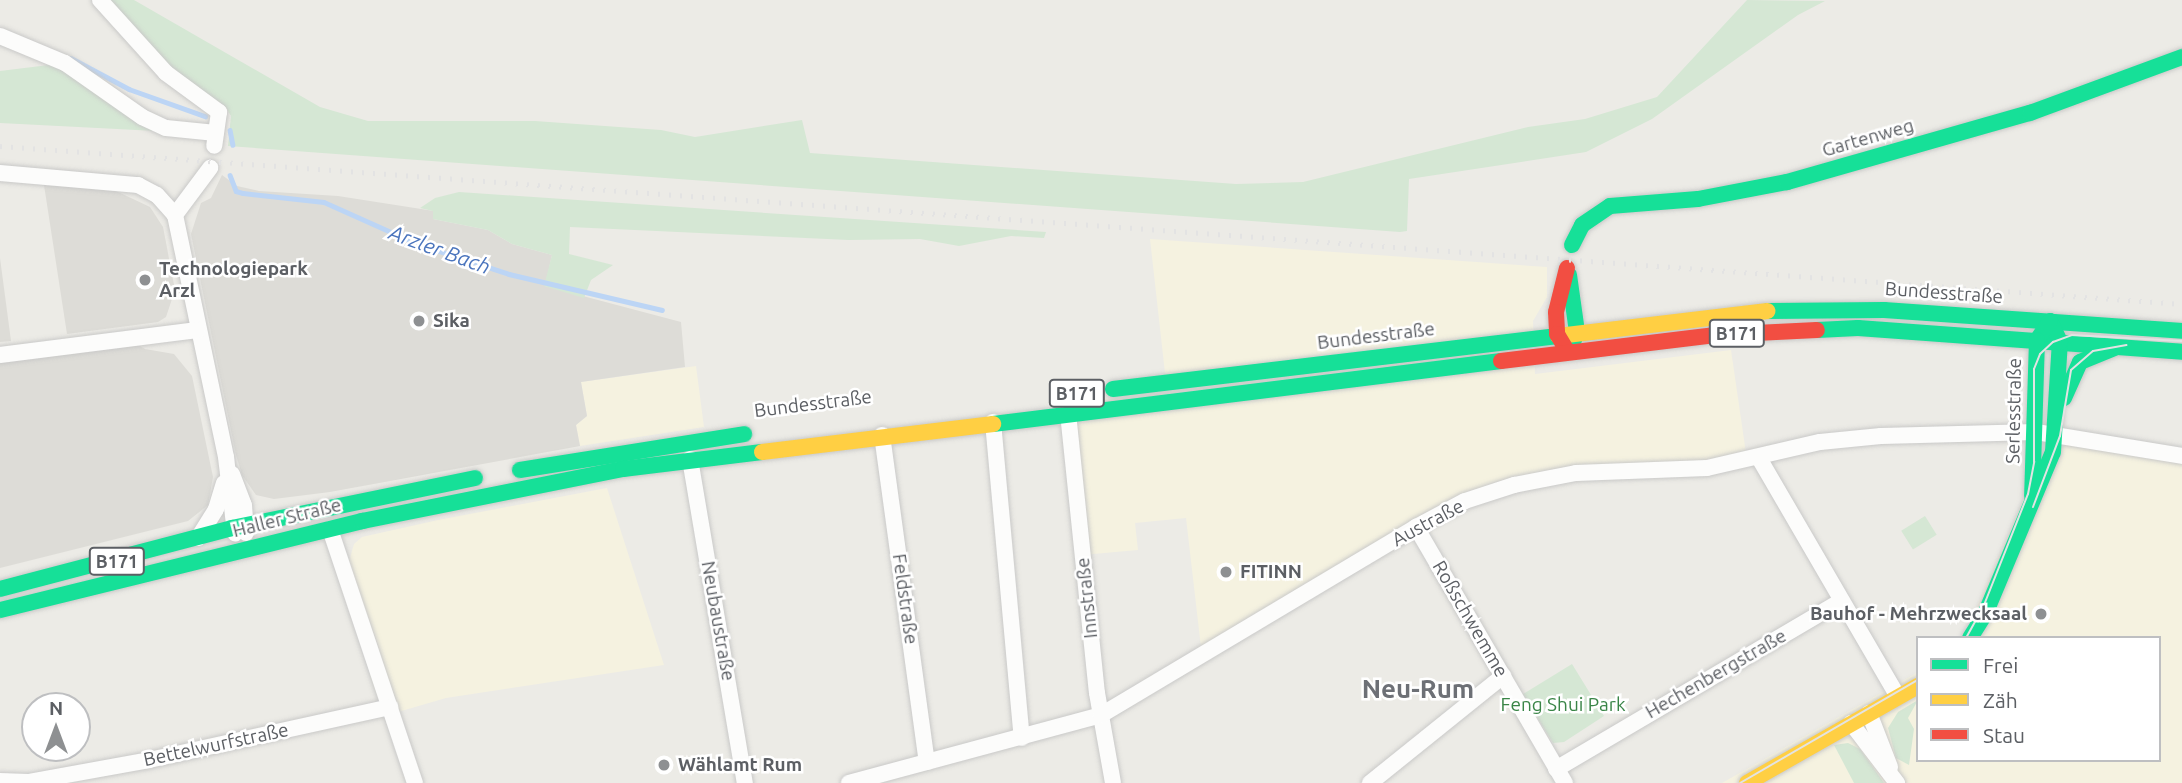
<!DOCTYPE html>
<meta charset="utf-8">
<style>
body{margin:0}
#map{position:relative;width:2182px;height:783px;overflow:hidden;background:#ecebe6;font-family:Ubuntu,sans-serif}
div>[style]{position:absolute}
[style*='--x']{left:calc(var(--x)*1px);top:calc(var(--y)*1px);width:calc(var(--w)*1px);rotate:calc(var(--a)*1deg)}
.commercial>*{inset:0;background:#f5f2e0}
.industrial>*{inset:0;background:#dddcd7}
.green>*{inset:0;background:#d5e7d4;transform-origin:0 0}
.stream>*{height:4.5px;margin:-2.25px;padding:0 2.25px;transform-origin:2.25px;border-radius:2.25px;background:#bcd5f5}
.roads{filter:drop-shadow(0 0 2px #c9c9c8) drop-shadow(0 0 2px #c9c9c8)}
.street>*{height:16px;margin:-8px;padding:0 8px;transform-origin:8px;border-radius:8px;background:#fcfcfb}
.fast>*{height:16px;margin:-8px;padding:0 8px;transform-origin:8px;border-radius:8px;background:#16e098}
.slow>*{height:16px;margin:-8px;padding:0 8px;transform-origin:8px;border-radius:8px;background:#ffcf43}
.jam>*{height:16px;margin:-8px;padding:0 8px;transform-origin:8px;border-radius:8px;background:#f24e42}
.tram>*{height:2px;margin:-1px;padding:0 1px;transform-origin:1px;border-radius:1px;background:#e3e3e3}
.rail>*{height:4.5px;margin-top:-2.25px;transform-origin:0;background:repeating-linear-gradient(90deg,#e3e3e3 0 2px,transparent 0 11px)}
.dots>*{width:19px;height:19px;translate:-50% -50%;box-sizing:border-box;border:4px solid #fff;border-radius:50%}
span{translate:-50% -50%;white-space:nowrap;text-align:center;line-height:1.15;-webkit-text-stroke:5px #fff;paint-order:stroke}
.shield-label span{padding:2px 5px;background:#fff;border:2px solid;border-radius:5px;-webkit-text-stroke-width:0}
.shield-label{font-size:18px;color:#5c5f64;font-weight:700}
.street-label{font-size:19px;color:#5c5f64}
.poi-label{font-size:19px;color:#5c5f64;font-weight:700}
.left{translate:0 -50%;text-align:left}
.right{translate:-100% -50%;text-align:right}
.park-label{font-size:19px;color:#3a8547}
.water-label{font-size:21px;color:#4b75bd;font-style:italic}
.district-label{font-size:26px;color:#6d7076;font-weight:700}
.legend{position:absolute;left:1916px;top:636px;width:245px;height:126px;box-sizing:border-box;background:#fff;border:2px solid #bebfc1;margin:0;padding:9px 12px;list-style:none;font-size:21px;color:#5c5f64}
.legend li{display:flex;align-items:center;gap:14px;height:35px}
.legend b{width:35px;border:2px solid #bebfc1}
.north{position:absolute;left:21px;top:692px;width:70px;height:70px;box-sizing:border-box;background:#fff;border:2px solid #bebfc1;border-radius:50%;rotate:0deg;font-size:19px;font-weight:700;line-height:28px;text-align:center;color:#5c5f64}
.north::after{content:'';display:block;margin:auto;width:24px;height:32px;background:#8e9092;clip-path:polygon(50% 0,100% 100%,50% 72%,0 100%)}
</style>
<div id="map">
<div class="commercial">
<i style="clip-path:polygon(1150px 239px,1547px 267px,1547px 297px,1533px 321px,1535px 374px,1731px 350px,1747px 460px,1634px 469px,1465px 501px,1202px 656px,1186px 518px,1135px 523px,1138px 550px,1082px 555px,1067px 403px,1167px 391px)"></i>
<i style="clip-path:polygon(696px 366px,704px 427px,580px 446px,576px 425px,587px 416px,581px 382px)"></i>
<i style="clip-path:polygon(2053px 431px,2182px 448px,2182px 783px,1722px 783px,1918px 672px,1918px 760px,2159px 760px,2159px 638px,1963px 638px)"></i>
<i style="clip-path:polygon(607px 488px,664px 665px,446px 698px,398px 712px,349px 561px,354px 544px,362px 537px,438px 520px)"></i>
</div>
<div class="industrial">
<i style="clip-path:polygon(222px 175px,237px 186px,259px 191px,338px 196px,434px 211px,433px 219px,488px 230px,512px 244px,552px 255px,545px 286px,681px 322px,685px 367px,581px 382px,587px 416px,576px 425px,580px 446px,330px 492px,274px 499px,256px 495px,242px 475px,236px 455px,191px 234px,201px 203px,211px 198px)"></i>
<i style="clip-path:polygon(44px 185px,116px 191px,150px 207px,163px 227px,175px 290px,166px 317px,158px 322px,67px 334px)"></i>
<i style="clip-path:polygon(0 258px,11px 341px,0 342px)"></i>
<i style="clip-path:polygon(126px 338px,145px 349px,174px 354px,192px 376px,213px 477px,208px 505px,188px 521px,0 568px,0 355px)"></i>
</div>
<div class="green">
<i style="clip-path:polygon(107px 0,134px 0,320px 107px,368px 121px,535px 121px,661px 130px,695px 137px,802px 120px,810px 153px,1236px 184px,1303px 182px,1528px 127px,1585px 119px,1657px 97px,1747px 0,1825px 1px,1798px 15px,1652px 119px,1586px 152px,1409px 179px,1407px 231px,1400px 232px,228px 146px,231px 116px,225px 106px,169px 68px)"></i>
<i style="clip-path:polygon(65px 63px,156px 131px,0 123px,0 71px)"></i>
<i style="clip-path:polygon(459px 192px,1046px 232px,1044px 238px,1011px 236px,959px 246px,920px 239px,849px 240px,570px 227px,569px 254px,613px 265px,591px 280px,584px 298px,544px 286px,552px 255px,512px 244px,488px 230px,433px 219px,433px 211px,420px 208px,435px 198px)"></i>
<i style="left:1925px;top:516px;width:22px;height:28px;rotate:58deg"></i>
<i style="clip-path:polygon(1572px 664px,1604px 716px,1564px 742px,1553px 743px,1523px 694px)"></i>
<i style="clip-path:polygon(1918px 700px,1908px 718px,1914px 729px,1909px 765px,1896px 758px,1888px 728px,1898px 712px)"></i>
<i style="clip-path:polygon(1848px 743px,1860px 749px,1884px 783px,1854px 783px,1834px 745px)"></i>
</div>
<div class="stream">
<i style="--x:71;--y:58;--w:66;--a:28.1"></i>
<i style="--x:129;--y:89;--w:81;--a:19.6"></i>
<i style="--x:230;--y:130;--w:15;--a:79"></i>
<i style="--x:230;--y:175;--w:17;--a:69"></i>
<i style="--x:236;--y:191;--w:7;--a:16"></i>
<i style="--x:243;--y:193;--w:81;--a:6.3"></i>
<i style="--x:324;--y:202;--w:103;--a:24.1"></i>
<i style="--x:418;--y:244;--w:96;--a:18.2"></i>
<i style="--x:509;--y:274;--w:157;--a:13.2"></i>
</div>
<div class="roads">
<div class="street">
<i style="--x:100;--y:0;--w:98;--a:47.9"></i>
<i style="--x:166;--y:73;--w:66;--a:36.3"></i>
<i style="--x:219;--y:112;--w:34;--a:98"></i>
<i style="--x:0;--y:36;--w:70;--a:22.6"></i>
<i style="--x:65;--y:63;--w:94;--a:35"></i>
<i style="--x:142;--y:117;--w:26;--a:25"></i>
<i style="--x:166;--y:128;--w:50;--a:5.7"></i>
<i style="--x:0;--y:173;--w:139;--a:5"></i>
<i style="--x:138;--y:185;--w:21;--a:28"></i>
<i style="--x:157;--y:195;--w:27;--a:48"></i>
<i style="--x:175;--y:215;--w:247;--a:78.1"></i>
<i style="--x:226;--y:457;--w:77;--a:83.2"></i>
<i style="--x:175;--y:215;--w:59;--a:-53.3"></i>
<i style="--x:0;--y:355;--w:199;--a:-7.2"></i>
<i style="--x:1068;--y:413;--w:281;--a:84.1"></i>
<i style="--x:1097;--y:693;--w:91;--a:79.9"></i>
<i style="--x:993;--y:422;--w:317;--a:84.8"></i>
<i style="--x:882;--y:435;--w:330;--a:82.2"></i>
<i style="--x:1759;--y:458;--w:276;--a:59.8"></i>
<i style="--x:690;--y:459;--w:329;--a:80.4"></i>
<i style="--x:232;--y:474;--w:33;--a:69"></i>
<i style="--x:244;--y:505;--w:28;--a:86"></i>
<i style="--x:1416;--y:527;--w:296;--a:59.8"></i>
<i style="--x:330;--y:529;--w:268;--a:71.5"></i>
<i style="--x:198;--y:538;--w:34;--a:-58"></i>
<i style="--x:216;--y:509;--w:27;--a:-73"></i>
<i style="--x:1869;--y:713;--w:58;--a:68.7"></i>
<i style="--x:1851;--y:723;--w:76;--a:52.5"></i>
<i style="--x:1556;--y:769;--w:331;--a:-30.5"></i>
<i style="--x:0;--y:781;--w:28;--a:2"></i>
<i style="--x:28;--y:782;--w:123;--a:-10.3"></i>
<i style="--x:149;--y:760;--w:247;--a:-12.4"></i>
<i style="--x:849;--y:783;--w:261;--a:-15.1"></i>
<i style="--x:1101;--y:715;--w:367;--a:-30.8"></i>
<i style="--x:1416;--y:527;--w:55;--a:-28"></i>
<i style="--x:1465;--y:501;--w:52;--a:-18.1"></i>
<i style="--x:1514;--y:485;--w:63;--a:-11"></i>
<i style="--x:1576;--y:473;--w:131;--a:-2.2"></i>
<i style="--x:1707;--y:468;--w:116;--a:-13"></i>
<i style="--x:1820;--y:442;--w:61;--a:-5.6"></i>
<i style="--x:1881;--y:436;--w:155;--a:-1.5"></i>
<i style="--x:2036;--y:432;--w:148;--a:9.3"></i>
<i style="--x:1370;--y:783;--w:171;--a:-38.8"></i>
</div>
<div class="fast">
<i style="--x:1572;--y:245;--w:22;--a:-63"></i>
<i style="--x:1582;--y:225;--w:34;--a:-34"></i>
<i style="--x:1610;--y:206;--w:88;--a:-4.5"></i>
<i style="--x:1698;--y:199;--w:91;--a:-10.8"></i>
<i style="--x:1787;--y:182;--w:253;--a:-15.9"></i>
<i style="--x:2030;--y:113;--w:162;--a:-20.2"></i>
<i style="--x:1569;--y:275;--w:58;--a:82"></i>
<i style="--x:1577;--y:332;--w:19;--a:111"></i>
<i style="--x:1768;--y:311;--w:116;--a:-0.5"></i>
<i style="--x:1884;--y:310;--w:299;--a:4"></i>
<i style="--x:1817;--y:330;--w:41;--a:-2.8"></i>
<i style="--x:1858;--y:328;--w:325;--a:4.2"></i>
<i style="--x:1113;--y:389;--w:448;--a:-6.8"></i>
<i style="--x:2064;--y:398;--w:39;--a:-66"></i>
<i style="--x:2080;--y:362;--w:37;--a:-22"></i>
<i style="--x:993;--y:424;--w:512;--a:-7.07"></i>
<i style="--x:520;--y:470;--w:227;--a:-9.1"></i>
<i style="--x:0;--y:589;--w:240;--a:-14.7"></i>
<i style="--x:232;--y:528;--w:248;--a:-11.6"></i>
<i style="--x:0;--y:610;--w:373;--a:-13.8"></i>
<i style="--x:362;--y:521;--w:266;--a:-11.3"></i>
<i style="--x:623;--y:469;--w:140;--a:-7"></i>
<i style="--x:1970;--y:638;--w:31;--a:-58"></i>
<i style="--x:1986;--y:612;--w:173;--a:-67.3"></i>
<i style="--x:2053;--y:452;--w:110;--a:-86.4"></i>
<i style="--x:2060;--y:342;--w:23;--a:-115"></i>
<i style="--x:2050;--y:321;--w:23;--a:124"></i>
<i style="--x:2037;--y:340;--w:156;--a:91.8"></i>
</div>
<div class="slow">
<i style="--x:1558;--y:336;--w:211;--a:-6.8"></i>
<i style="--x:762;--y:452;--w:233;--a:-6.9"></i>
<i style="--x:1747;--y:783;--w:197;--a:-29.6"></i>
</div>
<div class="jam">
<i style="--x:1567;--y:268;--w:45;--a:104"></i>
<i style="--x:1556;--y:312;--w:22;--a:87"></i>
<i style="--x:1557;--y:334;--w:21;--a:59"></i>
<i style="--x:1501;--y:361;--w:216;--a:-6.9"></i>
<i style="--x:1715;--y:335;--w:102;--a:-2.8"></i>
</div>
</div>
<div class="tram">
<i style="--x:2033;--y:507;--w:76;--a:-69.2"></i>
<i style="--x:2060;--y:436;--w:67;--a:-80.5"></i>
<i style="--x:2071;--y:370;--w:29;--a:-41"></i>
<i style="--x:2093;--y:351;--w:34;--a:-10"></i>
<i style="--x:1966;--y:638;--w:38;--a:-61"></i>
<i style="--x:1984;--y:605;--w:119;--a:-68.4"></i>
<i style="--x:2028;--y:494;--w:33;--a:-79"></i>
<i style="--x:2034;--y:462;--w:93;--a:-90"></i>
<i style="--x:2034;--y:369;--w:16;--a:-68"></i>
<i style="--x:2040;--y:354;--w:18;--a:-43"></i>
<i style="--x:2053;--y:342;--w:20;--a:-20"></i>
<i style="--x:2072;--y:335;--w:110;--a:3.1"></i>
<i style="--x:1740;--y:783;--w:206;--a:-30.1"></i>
</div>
<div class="rail">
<i style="--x:0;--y:146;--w:2188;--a:4.14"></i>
</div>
<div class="dots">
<i style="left:145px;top:280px;background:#8e9092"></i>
<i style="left:419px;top:321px;background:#8e9092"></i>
<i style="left:1226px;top:572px;background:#8e9092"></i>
<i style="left:2041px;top:614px;background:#8e9092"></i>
<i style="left:664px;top:765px;background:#8e9092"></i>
</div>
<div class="shield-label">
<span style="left:1737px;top:333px">B171</span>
<span style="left:1077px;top:393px">B171</span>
<span style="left:117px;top:561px">B171</span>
</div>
<div class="street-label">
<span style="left:1868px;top:138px;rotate:-16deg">Gartenweg</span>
<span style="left:1944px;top:293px;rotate:4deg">Bundesstraße</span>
<span style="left:1376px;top:336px;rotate:-7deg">Bundesstraße</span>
<span style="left:813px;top:404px;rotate:-7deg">Bundesstraße</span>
<span style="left:2014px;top:411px;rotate:-89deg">Serlesstraße</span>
<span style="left:287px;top:518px;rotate:-14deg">Haller Straße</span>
<span style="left:1428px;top:523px;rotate:-28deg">Austraße</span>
<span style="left:1087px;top:598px;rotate:-96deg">Innstraße</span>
<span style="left:905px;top:599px;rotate:82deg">Feldstraße</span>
<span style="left:1470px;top:619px;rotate:60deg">Roßschwemme</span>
<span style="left:718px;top:621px;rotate:80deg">Neubaustraße</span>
<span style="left:1716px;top:674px;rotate:-30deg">Hechenbergstraße</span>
<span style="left:216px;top:745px;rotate:-12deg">Bettelwurfstraße</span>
</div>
<div class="poi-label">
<span class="left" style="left:159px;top:280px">Technologiepark<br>Arzl</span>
<span class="left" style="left:433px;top:321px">Sika</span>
<span class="left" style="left:1240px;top:572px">FITINN</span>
<span class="right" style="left:2027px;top:614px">Bauhof - Mehrzwecksaal</span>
<span class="left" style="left:678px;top:765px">Wählamt Rum</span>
</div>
<div class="park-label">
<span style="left:1563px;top:705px">Feng Shui Park</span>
</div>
<div class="water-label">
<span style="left:440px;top:249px;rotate:20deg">Arzler Bach</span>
</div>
<div class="district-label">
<span style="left:1418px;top:689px">Neu-Rum</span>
</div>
<ul class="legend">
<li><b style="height:9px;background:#16e098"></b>Frei</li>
<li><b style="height:9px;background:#ffcf43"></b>Zäh</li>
<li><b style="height:9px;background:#f24e42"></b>Stau</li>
</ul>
<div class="north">N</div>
</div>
